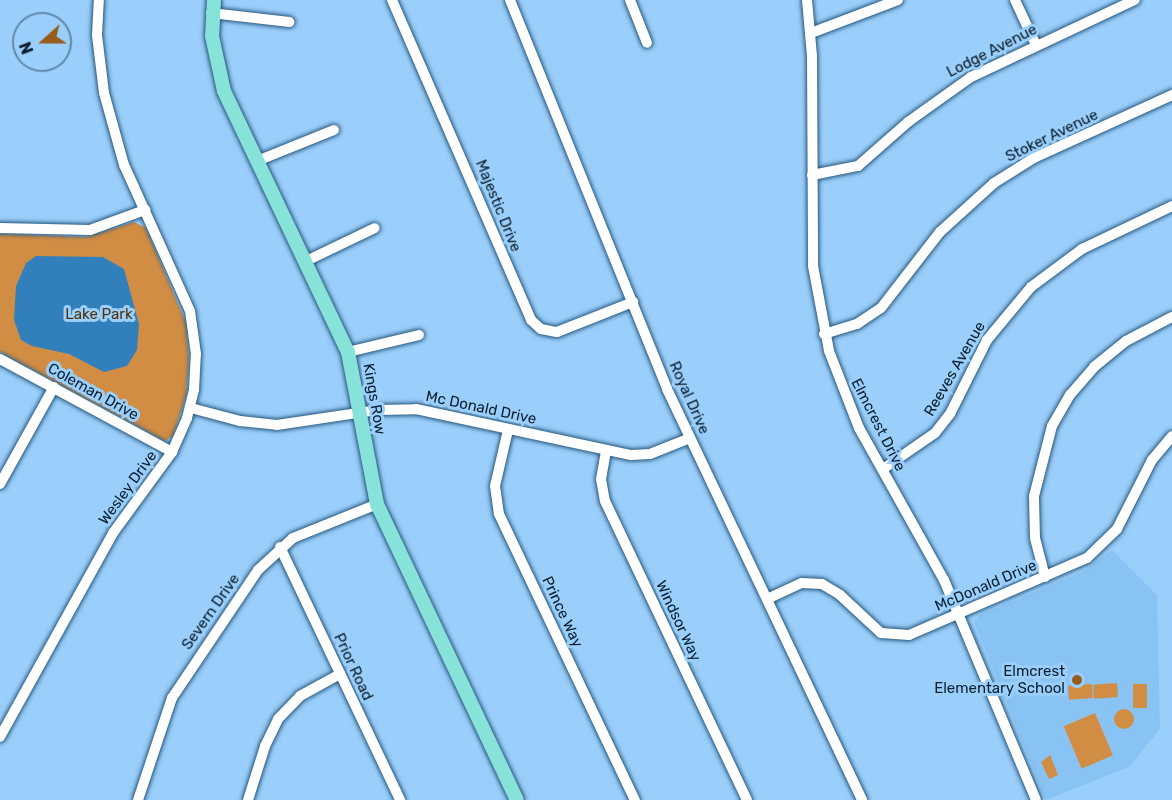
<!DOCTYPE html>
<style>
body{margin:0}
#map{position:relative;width:1172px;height:800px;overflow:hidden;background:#9bcffb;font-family:Rubik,sans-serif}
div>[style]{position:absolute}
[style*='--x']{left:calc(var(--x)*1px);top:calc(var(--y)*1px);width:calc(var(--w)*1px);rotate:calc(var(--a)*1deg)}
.built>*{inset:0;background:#89c3f4}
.green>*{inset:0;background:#d28d44;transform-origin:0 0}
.round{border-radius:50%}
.water>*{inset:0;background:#3280bb}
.roads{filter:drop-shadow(0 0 2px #27587e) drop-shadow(0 0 2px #27587e)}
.minor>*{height:10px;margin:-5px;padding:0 5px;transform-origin:5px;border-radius:5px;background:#fff}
.major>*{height:14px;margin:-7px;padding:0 7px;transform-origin:7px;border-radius:7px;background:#87e2d9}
.dots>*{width:16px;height:16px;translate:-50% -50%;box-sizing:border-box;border:3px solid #9bcffb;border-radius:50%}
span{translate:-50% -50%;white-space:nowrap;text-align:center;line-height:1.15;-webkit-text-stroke:6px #9bcffb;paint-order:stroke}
.street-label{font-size:15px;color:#0a1e2e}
.park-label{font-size:15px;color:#523008}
.poi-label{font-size:15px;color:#0a1e2e}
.right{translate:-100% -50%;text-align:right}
.north{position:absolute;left:12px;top:12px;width:60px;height:60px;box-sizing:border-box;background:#9bcffb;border:2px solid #6188a9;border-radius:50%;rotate:249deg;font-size:16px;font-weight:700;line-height:24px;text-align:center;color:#0a1e2e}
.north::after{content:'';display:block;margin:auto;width:21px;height:27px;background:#975e1b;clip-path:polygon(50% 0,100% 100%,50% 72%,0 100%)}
</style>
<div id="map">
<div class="built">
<i style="clip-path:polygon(1112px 550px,1157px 595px,1160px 729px,1129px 767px,1046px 800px,974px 622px,980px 615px,1084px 571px)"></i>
</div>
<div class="green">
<i style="clip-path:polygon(134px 222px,146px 228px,186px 323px,189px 360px,186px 396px,173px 436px,165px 441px,0 352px,0 234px,87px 237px)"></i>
<i style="left:1117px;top:683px;width:14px;height:24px;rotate:86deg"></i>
<i style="left:1092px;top:684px;width:14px;height:24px;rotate:86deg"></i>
<i style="left:1133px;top:684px;width:14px;height:24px"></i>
<i class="round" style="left:1114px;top:709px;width:20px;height:20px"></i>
<i style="left:1095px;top:713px;width:46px;height:34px;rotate:67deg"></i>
<i style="clip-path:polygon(1050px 755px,1058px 775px,1049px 779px,1041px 762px)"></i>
</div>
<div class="water">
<i style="clip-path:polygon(36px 256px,103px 257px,124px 269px,139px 324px,137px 350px,127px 366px,104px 372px,69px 354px,32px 346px,21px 340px,14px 320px,16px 286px,26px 263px)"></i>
</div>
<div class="roads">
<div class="minor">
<i style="--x:392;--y:0;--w:349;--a:66.5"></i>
<i style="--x:531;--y:320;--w:13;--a:42"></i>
<i style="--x:541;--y:329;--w:16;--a:11"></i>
<i style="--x:557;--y:332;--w:82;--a:-21.5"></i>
<i style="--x:510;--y:0;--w:419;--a:68"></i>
<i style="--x:667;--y:389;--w:455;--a:64.6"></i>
<i style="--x:630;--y:0;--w:46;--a:68.4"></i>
<i style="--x:807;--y:0;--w:56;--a:84.9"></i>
<i style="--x:812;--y:56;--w:210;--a:89.7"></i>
<i style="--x:813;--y:266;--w:86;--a:79.3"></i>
<i style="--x:829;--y:351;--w:83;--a:68.7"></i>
<i style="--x:859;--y:428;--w:174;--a:60.8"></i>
<i style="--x:944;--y:580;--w:238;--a:67.3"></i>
<i style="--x:1015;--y:0;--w:50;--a:65"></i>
<i style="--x:211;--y:13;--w:79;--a:6.6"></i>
<i style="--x:811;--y:33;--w:93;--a:-20.8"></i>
<i style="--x:257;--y:161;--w:83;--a:-21.9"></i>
<i style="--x:812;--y:175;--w:47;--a:-11.1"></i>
<i style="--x:858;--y:166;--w:67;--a:-41.3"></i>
<i style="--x:908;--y:122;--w:77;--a:-35.5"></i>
<i style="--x:971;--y:77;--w:181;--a:-25.2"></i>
<i style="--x:0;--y:228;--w:90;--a:1.3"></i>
<i style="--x:90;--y:230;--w:59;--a:-20"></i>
<i style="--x:306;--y:261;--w:76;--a:-25.6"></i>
<i style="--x:824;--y:334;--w:34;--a:-17"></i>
<i style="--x:857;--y:324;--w:29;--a:-34"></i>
<i style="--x:881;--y:308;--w:96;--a:-52.2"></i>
<i style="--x:940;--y:232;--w:73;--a:-42.2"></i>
<i style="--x:994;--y:183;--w:47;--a:-32"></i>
<i style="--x:1034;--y:158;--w:152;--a:-24.5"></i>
<i style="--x:348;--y:352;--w:73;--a:-13.5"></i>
<i style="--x:0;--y:359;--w:196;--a:28.4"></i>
<i style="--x:191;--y:408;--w:51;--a:14.9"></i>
<i style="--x:240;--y:421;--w:37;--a:6"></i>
<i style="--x:277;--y:425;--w:101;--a:-8.5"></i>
<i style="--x:377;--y:410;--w:39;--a:-1"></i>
<i style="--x:416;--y:409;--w:220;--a:12.1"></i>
<i style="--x:631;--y:455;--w:19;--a:-3"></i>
<i style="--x:650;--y:454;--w:43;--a:-21.8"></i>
<i style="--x:508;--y:430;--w:57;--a:103.1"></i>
<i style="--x:495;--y:486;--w:28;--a:82"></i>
<i style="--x:499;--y:514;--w:317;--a:64.6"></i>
<i style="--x:606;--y:451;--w:28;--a:100"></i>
<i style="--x:601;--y:479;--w:22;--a:80"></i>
<i style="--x:605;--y:501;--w:331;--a:64.6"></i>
<i style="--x:883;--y:469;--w:63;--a:-34.7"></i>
<i style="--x:935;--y:433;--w:24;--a:-52"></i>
<i style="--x:950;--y:414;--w:83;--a:-63.4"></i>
<i style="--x:987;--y:340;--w:69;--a:-50.3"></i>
<i style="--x:1031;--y:287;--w:64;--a:-36.7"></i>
<i style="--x:1082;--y:249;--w:100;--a:-25.5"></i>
<i style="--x:0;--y:484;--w:111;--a:-60.9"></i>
<i style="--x:280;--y:547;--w:280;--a:64.6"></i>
<i style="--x:1045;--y:577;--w:40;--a:-104.4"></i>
<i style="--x:1035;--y:538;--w:42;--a:-91.4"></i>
<i style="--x:1034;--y:496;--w:72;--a:-75.6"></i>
<i style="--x:1052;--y:426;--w:36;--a:-60"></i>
<i style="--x:1070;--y:395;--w:37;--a:-49"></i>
<i style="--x:1094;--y:367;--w:41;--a:-39.1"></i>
<i style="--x:1126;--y:341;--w:52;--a:-27.6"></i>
<i style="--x:767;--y:599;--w:38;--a:-25"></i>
<i style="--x:802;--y:583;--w:20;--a:3"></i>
<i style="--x:822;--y:584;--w:21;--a:31"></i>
<i style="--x:840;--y:595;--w:56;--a:42.8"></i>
<i style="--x:881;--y:633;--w:28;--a:4"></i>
<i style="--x:909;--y:635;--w:194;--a:-23.4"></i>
<i style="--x:1087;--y:558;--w:42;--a:-44"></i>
<i style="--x:1117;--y:529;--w:77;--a:-63.1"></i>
<i style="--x:1152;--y:460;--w:31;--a:-50"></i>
<i style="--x:0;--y:737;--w:233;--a:-61"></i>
<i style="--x:113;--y:533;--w:100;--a:-53.9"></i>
<i style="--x:172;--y:452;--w:37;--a:-66"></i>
<i style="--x:187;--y:418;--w:29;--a:-76"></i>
<i style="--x:194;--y:390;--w:36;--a:-87"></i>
<i style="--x:196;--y:354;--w:43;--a:-97.9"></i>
<i style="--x:190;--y:311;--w:160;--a:-114.3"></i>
<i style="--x:124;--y:165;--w:75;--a:-105.5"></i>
<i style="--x:104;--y:93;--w:58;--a:-96.9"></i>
<i style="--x:97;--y:35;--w:35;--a:-87"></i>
<i style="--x:138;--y:800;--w:108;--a:-71.6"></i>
<i style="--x:172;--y:698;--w:154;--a:-56.1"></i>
<i style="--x:258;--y:570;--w:47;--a:-42.4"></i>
<i style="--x:293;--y:538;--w:91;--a:-22"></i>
<i style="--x:248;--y:800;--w:57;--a:-72.5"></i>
<i style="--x:265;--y:746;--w:30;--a:-64"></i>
<i style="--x:278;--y:719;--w:32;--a:-46"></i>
<i style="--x:300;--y:696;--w:46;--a:-28.8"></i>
</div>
<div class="major">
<i style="--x:214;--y:0;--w:36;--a:93"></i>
<i style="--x:212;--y:36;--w:56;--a:77.7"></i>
<i style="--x:224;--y:91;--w:289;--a:64.6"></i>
<i style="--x:348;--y:352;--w:155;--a:79.2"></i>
<i style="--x:377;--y:504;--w:327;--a:64.7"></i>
</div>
</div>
<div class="dots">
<i style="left:1077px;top:680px;background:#975e1b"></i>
</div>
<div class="street-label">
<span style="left:992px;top:51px;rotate:-27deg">Lodge Avenue</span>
<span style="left:1052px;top:136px;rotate:-26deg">Stoker Avenue</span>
<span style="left:498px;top:206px;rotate:68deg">Majestic Drive</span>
<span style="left:955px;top:369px;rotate:-60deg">Reeves Avenue</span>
<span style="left:93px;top:392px;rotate:29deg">Coleman Drive</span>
<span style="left:689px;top:398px;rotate:66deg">Royal Drive</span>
<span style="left:374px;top:399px;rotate:80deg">Kings Row</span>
<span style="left:481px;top:408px;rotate:12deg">Mc Donald Drive</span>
<span style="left:878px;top:425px;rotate:63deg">Elmcrest Drive</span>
<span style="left:128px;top:488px;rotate:-54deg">Wesley Drive</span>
<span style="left:986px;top:586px;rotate:-23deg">McDonald Drive</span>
<span style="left:211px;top:612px;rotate:-55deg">Severn Drive</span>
<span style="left:562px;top:612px;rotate:65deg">Prince Way</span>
<span style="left:678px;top:621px;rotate:65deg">Windsor Way</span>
<span style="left:353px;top:667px;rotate:65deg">Prior Road</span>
</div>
<div class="park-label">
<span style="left:99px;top:315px">Lake Park</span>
</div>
<div class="poi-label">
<span class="right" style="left:1065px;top:680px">Elmcrest<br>Elementary School</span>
</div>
<div class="north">N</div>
</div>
